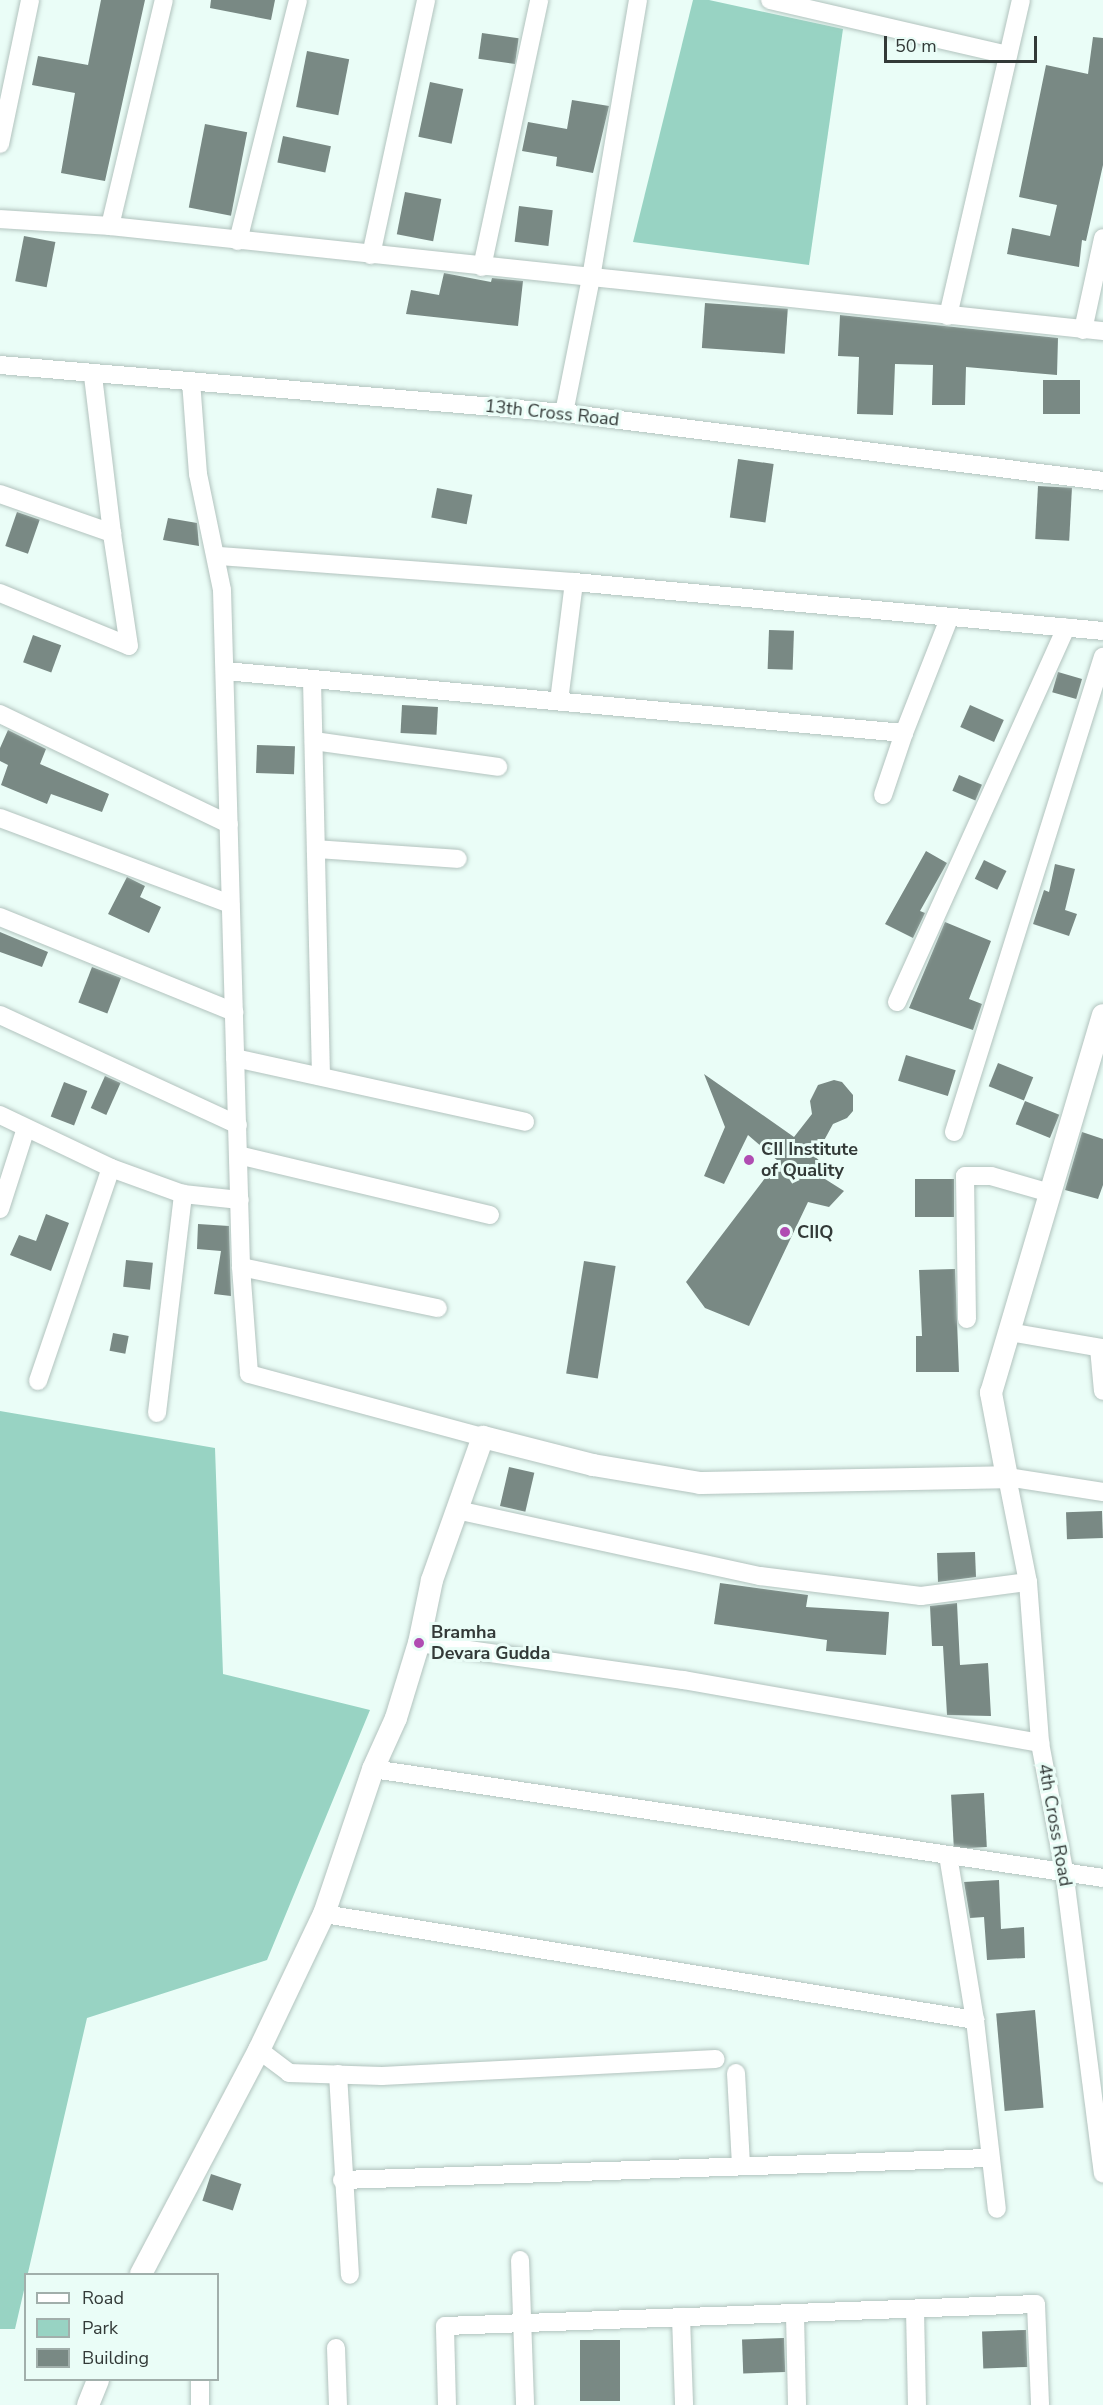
<!DOCTYPE html>
<style>
body{margin:0}
#map{position:relative;width:1103px;height:2405px;overflow:hidden;background:#eafdf7;font-family:"Nunito Sans",sans-serif}
div>[style]{position:absolute}
[style*='--x']{left:calc(var(--x)*1px);top:calc(var(--y)*1px);width:calc(var(--w)*1px);rotate:calc(var(--a)*1deg)}
.green>*{inset:0;background:#98d3c3}
.building>*{inset:0;background:#798984;transform-origin:0 0}
.roads{filter:drop-shadow(0 0 2px #b2c3be) drop-shadow(0 0 2px #b2c3be)}
.minor>*{height:18px;margin:-9px;padding:0 9px;transform-origin:9px;border-radius:9px;background:#fff}
.tertiary>*{height:22px;margin:-11px;padding:0 11px;transform-origin:11px;border-radius:11px;background:#fff}
.dots>*{width:16px;height:16px;translate:-50% -50%;box-sizing:border-box;border:3px solid #eafdf7;border-radius:50%}
span{translate:-50% -50%;white-space:nowrap;text-align:center;line-height:1.15;-webkit-text-stroke:6px #eafdf7;paint-order:stroke}
.street-label{font-size:18px;color:#333a38}
.poi-label{font-size:18px;color:#333a38;font-weight:700}
.left{translate:0 -50%;text-align:left}
.legend{position:absolute;left:24px;top:2273px;width:195px;height:108px;box-sizing:border-box;background:#eafdf7;border:2px solid #a1afab;margin:0;padding:8px 10px;list-style:none;font-size:18px;color:#333a38}
.legend li{display:flex;align-items:center;gap:12px;height:30px}
.legend b{width:30px;border:2px solid #a1afab}
.scale{position:absolute;left:884px;top:36px;width:153px;height:27px;box-sizing:border-box;border:3px solid #333a38;border-top:0;padding-left:8px;font-size:18px;line-height:21px;white-space:nowrap;color:#333a38;-webkit-text-stroke:4px #eafdf7;paint-order:stroke}
</style>
<div id="map">
<div class="green">
<i style="clip-path:polygon(693px 0,709px 0,843px 29px,809px 265px,633px 242px)"></i>
<i style="clip-path:polygon(0 1411px,215px 1448px,223px 1674px,370px 1710px,267px 1960px,87px 2018px,15px 2329px,0 2329px)"></i>
</div>
<div class="building">
<i style="clip-path:polygon(101px 0,145px 0,105px 181px,61px 173px,75px 93px,32px 85px,38px 56px,88px 65px)"></i>
<i style="clip-path:polygon(211px 0,275px 0,271px 20px,210px 8px)"></i>
<i style="left:482px;top:33px;width:37px;height:26px;rotate:8deg"></i>
<i style="clip-path:polygon(1093px 37px,1103px 38px,1103px 165px,1086px 241px,1082px 240px,1079px 267px,1007px 254px,1012px 228px,1050px 236px,1057px 205px,1019px 197px,1046px 65px,1088px 74px)"></i>
<i style="left:307px;top:51px;width:43px;height:57px;rotate:11deg"></i>
<i style="left:430px;top:82px;width:34px;height:56px;rotate:12deg"></i>
<i style="clip-path:polygon(572px 100px,609px 106px,593px 173px,556px 166px,557px 157px,522px 151px,528px 122px,567px 129px)"></i>
<i style="left:205px;top:124px;width:43px;height:85px;rotate:11deg"></i>
<i style="left:283px;top:136px;width:49px;height:27px;rotate:12deg"></i>
<i style="left:405px;top:192px;width:37px;height:43px;rotate:11deg"></i>
<i style="left:519px;top:206px;width:34px;height:36px;rotate:7deg"></i>
<i style="left:24px;top:236px;width:32px;height:46px;rotate:11deg"></i>
<i style="clip-path:polygon(444px 273px,491px 282px,492px 278px,523px 281px,518px 326px,406px 314px,411px 290px,439px 295px)"></i>
<i style="left:705px;top:303px;width:83px;height:45px;rotate:4deg"></i>
<i style="clip-path:polygon(840px 315px,1058px 338px,1057px 375px,966px 367px,965px 405px,932px 405px,933px 365px,895px 364px,893px 415px,857px 414px,859px 357px,838px 356px)"></i>
<i style="left:1043px;top:380px;width:37px;height:34px"></i>
<i style="left:738px;top:459px;width:36px;height:59px;rotate:8deg"></i>
<i style="left:1038px;top:486px;width:34px;height:53px;rotate:3deg"></i>
<i style="left:437px;top:488px;width:36px;height:30px;rotate:11deg"></i>
<i style="left:17px;top:512px;width:24px;height:36px;rotate:19deg"></i>
<i style="clip-path:polygon(168px 518px,197px 523px,199px 546px,163px 540px)"></i>
<i style="left:769px;top:630px;width:25px;height:39px;rotate:2deg"></i>
<i style="left:33px;top:635px;width:30px;height:29px;rotate:20deg"></i>
<i style="left:1058px;top:672px;width:25px;height:21px;rotate:16deg"></i>
<i style="left:402px;top:705px;width:36px;height:28px;rotate:3deg"></i>
<i style="left:970px;top:705px;width:37px;height:24px;rotate:24deg"></i>
<i style="clip-path:polygon(8px 730px,46px 749px,40px 764px,109px 794px,102px 812px,51px 794px,47px 804px,1px 785px,8px 765px,0 761px,0 748px)"></i>
<i style="left:257px;top:745px;width:38px;height:28px;rotate:2deg"></i>
<i style="left:959px;top:775px;width:25px;height:17px;rotate:23deg"></i>
<i style="clip-path:polygon(926px 851px,947px 863px,920px 911px,925px 913px,913px 938px,885px 924px)"></i>
<i style="left:984px;top:860px;width:25px;height:21px;rotate:26deg"></i>
<i style="clip-path:polygon(1055px 864px,1075px 869px,1065px 910px,1077px 914px,1069px 936px,1033px 924px,1044px 890px,1049px 892px)"></i>
<i style="clip-path:polygon(127px 877px,145px 886px,140px 897px,161px 907px,149px 933px,108px 914px)"></i>
<i style="clip-path:polygon(945px 922px,991px 941px,969px 999px,982px 1004px,973px 1030px,909px 1008px)"></i>
<i style="clip-path:polygon(0 932px,48px 952px,42px 967px,0 952px)"></i>
<i style="left:92px;top:967px;width:31px;height:38px;rotate:21deg"></i>
<i style="left:906px;top:1055px;width:52px;height:27px;rotate:17deg"></i>
<i style="left:998px;top:1063px;width:38px;height:25px;rotate:22deg"></i>
<i style="clip-path:polygon(704px 1074px,794px 1137px,812px 1114px,810px 1101px,818px 1085px,834px 1080px,842px 1082px,853px 1095px,853px 1111px,847px 1118px,833px 1124px,815px 1157px,830px 1169px,825px 1179px,844px 1191px,829px 1207px,808px 1202px,749px 1326px,705px 1308px,686px 1282px,778px 1161px,748px 1135px,724px 1184px,704px 1176px,725px 1127px)"></i>
<i style="left:105px;top:1076px;width:17px;height:35px;rotate:24deg"></i>
<i style="left:64px;top:1082px;width:25px;height:37px;rotate:21deg"></i>
<i style="left:1025px;top:1101px;width:37px;height:25px;rotate:22deg"></i>
<i style="clip-path:polygon(1082px 1132px,1103px 1139px,1103px 1185px,1098px 1199px,1065px 1190px)"></i>
<i style="left:915px;top:1179px;width:39px;height:38px"></i>
<i style="clip-path:polygon(46px 1214px,69px 1223px,51px 1271px,10px 1255px,19px 1235px,36px 1241px)"></i>
<i style="clip-path:polygon(198px 1224px,229px 1226px,231px 1296px,214px 1294px,221px 1251px,197px 1249px)"></i>
<i style="left:126px;top:1260px;width:27px;height:27px;rotate:6deg"></i>
<i style="left:584px;top:1261px;width:32px;height:114px;rotate:9deg"></i>
<i style="clip-path:polygon(955px 1269px,959px 1372px,916px 1372px,916px 1336px,922px 1336px,919px 1270px)"></i>
<i style="left:113px;top:1333px;width:16px;height:18px;rotate:11deg"></i>
<i style="left:509px;top:1467px;width:26px;height:40px;rotate:13deg"></i>
<i style="left:1102px;top:1511px;width:27px;height:36px;rotate:88deg"></i>
<i style="clip-path:polygon(975px 1552px,976px 1577px,938px 1582px,937px 1553px)"></i>
<i style="clip-path:polygon(720px 1583px,808px 1595px,806px 1607px,889px 1612px,886px 1655px,826px 1651px,827px 1640px,714px 1624px)"></i>
<i style="clip-path:polygon(957px 1603px,960px 1665px,988px 1663px,991px 1716px,947px 1715px,943px 1646px,932px 1646px,930px 1606px)"></i>
<i style="left:984px;top:1793px;width:54px;height:33px;rotate:87deg"></i>
<i style="clip-path:polygon(999px 1880px,1001px 1929px,1024px 1927px,1025px 1958px,987px 1960px,984px 1917px,970px 1918px,964px 1882px)"></i>
<i style="left:1035px;top:2010px;width:98px;height:39px;rotate:85deg"></i>
<i style="left:211px;top:2174px;width:32px;height:28px;rotate:18deg"></i>
<i style="left:1026px;top:2330px;width:37px;height:44px;rotate:88deg"></i>
<i style="left:784px;top:2338px;width:34px;height:42px;rotate:88deg"></i>
<i style="left:580px;top:2340px;width:40px;height:61px"></i>
</div>
<div class="roads">
<div class="minor">
<i style="--x:770;--y:0;--w:244;--a:13"></i>
<i style="--x:0;--y:144;--w:147;--a:-78.2"></i>
<i style="--x:0;--y:219;--w:110;--a:3.6"></i>
<i style="--x:110;--y:226;--w:999;--a:6.04"></i>
<i style="--x:110;--y:226;--w:232;--a:-76.6"></i>
<i style="--x:238;--y:241;--w:248;--a:-76"></i>
<i style="--x:371;--y:255;--w:261;--a:-77.8"></i>
<i style="--x:482;--y:267;--w:273;--a:-77.9"></i>
<i style="--x:948;--y:316;--w:324;--a:-77"></i>
<i style="--x:1083;--y:330;--w:94;--a:-77.7"></i>
<i style="--x:0;--y:365;--w:566;--a:4.86"></i>
<i style="--x:564;--y:413;--w:543;--a:7.19"></i>
<i style="--x:191;--y:381;--w:93;--a:85.7"></i>
<i style="--x:198;--y:474;--w:118;--a:78.3"></i>
<i style="--x:222;--y:590;--w:677;--a:88.39"></i>
<i style="--x:241;--y:1267;--w:107;--a:85.7"></i>
<i style="--x:249;--y:1374;--w:242;--a:15.1"></i>
<i style="--x:564;--y:413;--w:138;--a:-78.7"></i>
<i style="--x:591;--y:278;--w:282;--a:-80.4"></i>
<i style="--x:0;--y:494;--w:119;--a:19.2"></i>
<i style="--x:112;--y:533;--w:159;--a:-96.9"></i>
<i style="--x:218;--y:556;--w:357;--a:4.2"></i>
<i style="--x:574;--y:582;--w:531;--a:5.29"></i>
<i style="--x:0;--y:593;--w:139;--a:22.3"></i>
<i style="--x:129;--y:646;--w:114;--a:-98.6"></i>
<i style="--x:225;--y:671;--w:682;--a:5.22"></i>
<i style="--x:904;--y:733;--w:123;--a:-68.5"></i>
<i style="--x:312;--y:680;--w:395;--a:88.7"></i>
<i style="--x:559;--y:701;--w:120;--a:-82.8"></i>
<i style="--x:0;--y:714;--w:254;--a:25.7"></i>
<i style="--x:314;--y:741;--w:186;--a:8"></i>
<i style="--x:883;--y:795;--w:65;--a:-71.3"></i>
<i style="--x:0;--y:818;--w:246;--a:20.5"></i>
<i style="--x:316;--y:849;--w:142;--a:4"></i>
<i style="--x:0;--y:917;--w:253;--a:22.1"></i>
<i style="--x:897;--y:1002;--w:411;--a:-65.7"></i>
<i style="--x:0;--y:1015;--w:262;--a:24.8"></i>
<i style="--x:235;--y:1058;--w:297;--a:12.4"></i>
<i style="--x:0;--y:1115;--w:123;--a:25.5"></i>
<i style="--x:111;--y:1168;--w:77;--a:19.9"></i>
<i style="--x:183;--y:1194;--w:57;--a:6"></i>
<i style="--x:954;--y:1132;--w:498;--a:-72.6"></i>
<i style="--x:238;--y:1155;--w:259;--a:13.4"></i>
<i style="--x:0;--y:1209;--w:85;--a:-72.2"></i>
<i style="--x:241;--y:1267;--w:201;--a:11.8"></i>
<i style="--x:967;--y:1319;--w:143;--a:-90.8"></i>
<i style="--x:965;--y:1176;--w:26;--a:0"></i>
<i style="--x:991;--y:1176;--w:61;--a:16.1"></i>
<i style="--x:1009;--y:1332;--w:95;--a:9.7"></i>
<i style="--x:1099;--y:1348;--w:43;--a:84.7"></i>
<i style="--x:38;--y:1381;--w:225;--a:-71.1"></i>
<i style="--x:157;--y:1413;--w:221;--a:-83.2"></i>
<i style="--x:1103;--y:1492;--w:97;--a:-171.1"></i>
<i style="--x:1007;--y:1477;--w:107;--a:78.7"></i>
<i style="--x:1028;--y:1582;--w:161;--a:85.7"></i>
<i style="--x:1040;--y:1743;--w:129;--a:79.3"></i>
<i style="--x:1064;--y:1870;--w:306;--a:82.7"></i>
<i style="--x:457;--y:1510;--w:310;--a:12.3"></i>
<i style="--x:760;--y:1576;--w:162;--a:7.1"></i>
<i style="--x:921;--y:1596;--w:108;--a:-7.5"></i>
<i style="--x:419;--y:1643;--w:267;--a:8"></i>
<i style="--x:683;--y:1680;--w:363;--a:10"></i>
<i style="--x:373;--y:1769;--w:738;--a:8.49"></i>
<i style="--x:324;--y:1914;--w:660;--a:9.25"></i>
<i style="--x:975;--y:2020;--w:167;--a:-99.3"></i>
<i style="--x:975;--y:2020;--w:190;--a:83.4"></i>
<i style="--x:259;--y:2050;--w:38;--a:37"></i>
<i style="--x:289;--y:2073;--w:93;--a:1.8"></i>
<i style="--x:382;--y:2076;--w:334;--a:-2.9"></i>
<i style="--x:736;--y:2073;--w:93;--a:86.9"></i>
<i style="--x:338;--y:2074;--w:201;--a:86.6"></i>
<i style="--x:342;--y:2180;--w:647;--a:-1.95"></i>
<i style="--x:520;--y:2260;--w:145;--a:88"></i>
<i style="--x:915;--y:2310;--w:95;--a:88.8"></i>
<i style="--x:795;--y:2315;--w:90;--a:88.7"></i>
<i style="--x:681;--y:2317;--w:88;--a:88"></i>
<i style="--x:336;--y:2348;--w:57;--a:88"></i>
<i style="--x:200;--y:2380;--w:25;--a:90"></i>
<i style="--x:447;--y:2405;--w:79;--a:-91.5"></i>
<i style="--x:445;--y:2326;--w:591;--a:-2.13"></i>
<i style="--x:1036;--y:2304;--w:101;--a:87.7"></i>
</div>
<div class="tertiary">
<i style="--x:141;--y:2274;--w:253;--a:-62.2"></i>
<i style="--x:259;--y:2050;--w:151;--a:-64.5"></i>
<i style="--x:324;--y:1914;--w:153;--a:-71.3"></i>
<i style="--x:373;--y:1769;--w:56;--a:-65.7"></i>
<i style="--x:396;--y:1718;--w:78;--a:-73"></i>
<i style="--x:419;--y:1643;--w:64;--a:-78.3"></i>
<i style="--x:432;--y:1580;--w:152;--a:-70.4"></i>
<i style="--x:483;--y:1437;--w:114;--a:14.3"></i>
<i style="--x:593;--y:1465;--w:109;--a:9.5"></i>
<i style="--x:700;--y:1483;--w:307;--a:-1.1"></i>
<i style="--x:1007;--y:1477;--w:86;--a:-100.8"></i>
<i style="--x:991;--y:1393;--w:394;--a:-73.5"></i>
<i style="--x:88;--y:2405;--w:27;--a:-68"></i>
</div>
</div>
<div class="dots">
<i style="left:749px;top:1160px;background:#b04cb2"></i>
<i style="left:785px;top:1232px;background:#b04cb2"></i>
<i style="left:419px;top:1643px;background:#b04cb2"></i>
</div>
<div class="street-label">
<span style="left:552px;top:413px;rotate:6deg">13th Cross Road</span>
<span style="left:1055px;top:1825px;rotate:80deg">4th Cross Road</span>
</div>
<div class="poi-label">
<span class="left" style="left:761px;top:1160px">CII Institute<br>of Quality</span>
<span class="left" style="left:797px;top:1232px">CIIQ</span>
<span class="left" style="left:431px;top:1643px">Bramha<br>Devara Gudda</span>
</div>
<ul class="legend">
<li><b style="height:8px;background:#fff"></b>Road</li>
<li><b style="height:16px;background:#98d3c3"></b>Park</li>
<li><b style="height:16px;background:#798984"></b>Building</li>
</ul>
<div class="scale">50 m</div>
</div>
